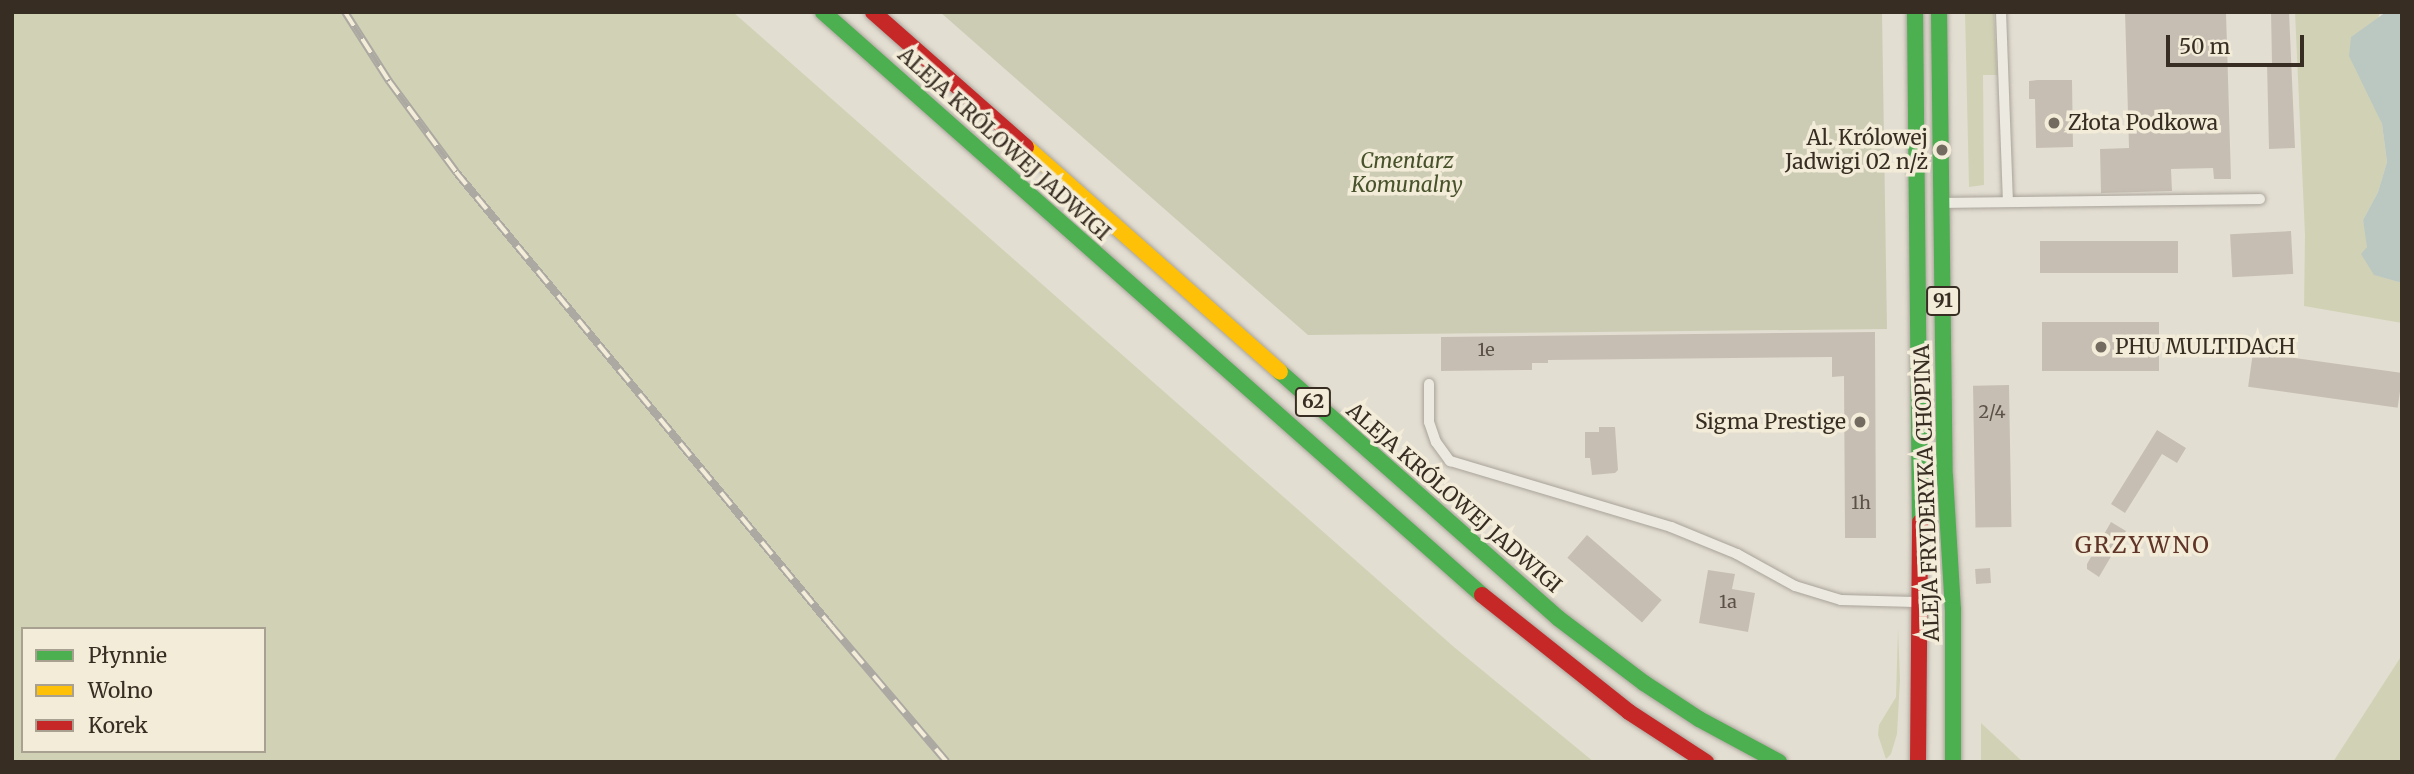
<!DOCTYPE html>
<meta charset="utf-8">
<style>
body{margin:0}
#map{position:relative;width:2414px;height:774px;overflow:hidden;background:#e3ded2;font-family:Merriweather,serif}
div>[style]{position:absolute}
[style*='--x']{left:calc(var(--x)*1px);top:calc(var(--y)*1px);width:calc(var(--w)*1px);rotate:calc(var(--a)*1deg)}
.green>*{inset:0;background:#d1d2b5}
.cemetery>*{inset:0;background:#ccccb4}
.water>*{inset:0;background:#bbc8c1}
.building>*{inset:0;background:#c7beb3;transform-origin:0 0}
.roads{filter:drop-shadow(0 0 2px #a9a39a) drop-shadow(0 0 2px #a9a39a)}
.lane>*{height:10px;margin:-5px;padding:0 5px;transform-origin:5px;border-radius:5px;background:#ece9e1}
.fast>*{height:16px;margin:-8px;padding:0 8px;transform-origin:8px;border-radius:8px;background:#4caf50}
.slow>*{height:16px;margin:-8px;padding:0 8px;transform-origin:8px;border-radius:8px;background:#ffc107}
.jam>*{height:16px;margin:-8px;padding:0 8px;transform-origin:8px;border-radius:8px;background:#c62828}
.rail>*{height:8px;margin-top:-4px;transform-origin:0;background:repeating-linear-gradient(90deg,#f3ecd9 0 16px,#aca8a2 0 32px);box-sizing:border-box;border-block:2px solid #aca8a2}
.dots>*{width:19px;height:19px;translate:-50% -50%;box-sizing:border-box;border:4px solid #f3ecd9;border-radius:50%}
span{translate:-50% -50%;white-space:nowrap;text-align:center;line-height:1.15;-webkit-text-stroke:7px #f3ecd9;paint-order:stroke}
.number-label{font-size:18px;color:#5c5146}
.number-label span{-webkit-text-stroke-width:0}
.shield-label span{padding:2px 5px;background:#f3ecd9;border:2px solid;border-radius:5px;-webkit-text-stroke-width:0}
.shield-label{font-size:19px;color:#382d22;font-weight:700}
.poi-label{font-size:21px;color:#382d22}
.left{translate:0 -50%;text-align:left}
.right{translate:-100% -50%;text-align:right}
.street-label{font-size:21px;color:#382d22}
.park-label{font-size:21px;color:#47522b;font-style:italic}
.neighbourhood-label{font-size:23px;color:#603426;letter-spacing:2px}
.frame{position:absolute;inset:0;border:14px solid #382d22;pointer-events:none}
.legend{position:absolute;left:21px;top:627px;width:245px;height:126px;box-sizing:border-box;background:#f3ecd9;border:2px solid #a8a090;margin:0;padding:9px 12px;list-style:none;font-size:21px;color:#382d22}
.legend li{display:flex;align-items:center;gap:14px;height:35px}
.legend b{width:35px;border:2px solid #a8a090}
.scale{position:absolute;left:2166px;top:35px;width:138px;height:32px;box-sizing:border-box;border:4px solid #382d22;border-top:0;padding-left:9px;font-size:21px;line-height:24px;white-space:nowrap;color:#382d22;-webkit-text-stroke:5px #f3ecd9;paint-order:stroke}
</style>
<div id="map">
<div class="green">
<i style="clip-path:polygon(evenodd,12px 12px,733px 12px,1454px 647px,1594px 762px,12px 762px,12px 12px,23px 629px,264px 629px,264px 751px,23px 751px,23px 629px)"></i>
<i style="clip-path:polygon(1965px 12px,1994px 12px,1997px 75px,1983px 75px,1984px 185px,1969px 187px)"></i>
<i style="clip-path:polygon(2295px 12px,2386px 12px,2379px 14px,2370px 95px,2382px 124px,2387px 162px,2378px 192px,2363px 220px,2375px 275px,2402px 283px,2402px 323px,2304px 306px,2305px 235px)"></i>
<i style="clip-path:polygon(1898px 628px,1900px 680px,1897px 734px,1891px 754px,1886px 759px,1878px 735px,1879px 725px,1896px 697px)"></i>
<i style="clip-path:polygon(2402px 655px,2402px 762px,2333px 762px)"></i>
<i style="clip-path:polygon(1981px 723px,2023px 762px,1981px 762px)"></i>
</div>
<div class="cemetery">
<i style="clip-path:polygon(940px 12px,1882px 12px,1887px 329px,1308px 335px)"></i>
</div>
<div class="water">
<i style="clip-path:polygon(2386px 12px,2402px 12px,2402px 283px,2374px 275px,2361px 254px,2367px 247px,2363px 220px,2378px 192px,2387px 162px,2382px 124px,2349px 56px,2351px 37px)"></i>
</div>
<div class="building">
<i style="clip-path:polygon(2125px 12px,2226px 12px,2231px 179px,2214px 179px,2213px 168px,2171px 169px,2172px 191px,2101px 193px,2100px 149px,2129px 148px)"></i>
<i style="clip-path:polygon(2271px 12px,2289px 12px,2295px 148px,2269px 149px,2267px 64px,2272px 64px)"></i>
<i style="clip-path:polygon(2037px 80px,2072px 80px,2073px 147px,2036px 148px,2035px 99px,2029px 99px,2029px 81px)"></i>
<i style="left:2291px;top:231px;width:43px;height:61px;rotate:87deg"></i>
<i style="left:2178px;top:241px;width:32px;height:138px;rotate:90deg"></i>
<i style="left:2042px;top:322px;width:117px;height:49px"></i>
<i style="clip-path:polygon(1875px 332px,1876px 538px,1845px 538px,1844px 376px,1832px 377px,1832px 357px,1548px 360px,1548px 363px,1532px 363px,1532px 370px,1441px 371px,1441px 337px)"></i>
<i style="left:2253px;top:352px;width:151px;height:35px;rotate:8deg"></i>
<i style="left:2009px;top:385px;width:142px;height:36px;rotate:89deg"></i>
<i style="clip-path:polygon(1599px 427px,1615px 427px,1618px 470px,1615px 473px,1592px 475px,1590px 458px,1585px 458px,1585px 432px,1599px 432px)"></i>
<i style="clip-path:polygon(2157px 430px,2186px 448px,2177px 463px,2162px 454px,2125px 513px,2111px 504px)"></i>
<i style="clip-path:polygon(2111px 522px,2126px 531px,2099px 577px,2087px 569px,2087px 564px)"></i>
<i style="left:1587px;top:535px;width:99px;height:30px;rotate:41deg"></i>
<i style="left:1990px;top:568px;width:15px;height:15px;rotate:86deg"></i>
<i style="clip-path:polygon(1708px 570px,1735px 574px,1732px 589px,1755px 593px,1748px 632px,1699px 623px)"></i>
</div>
<div class="roads">
<div class="lane">
<i style="--x:2001;--y:12;--w:189;--a:87.9"></i>
<i style="--x:1943;--y:203;--w:317;--a:-0.7"></i>
<i style="--x:1429;--y:384;--w:38;--a:90"></i>
<i style="--x:1429;--y:422;--w:21;--a:71"></i>
<i style="--x:1436;--y:442;--w:24;--a:54"></i>
<i style="--x:1450;--y:461;--w:231;--a:16.6"></i>
<i style="--x:1671;--y:527;--w:71;--a:22.2"></i>
<i style="--x:1737;--y:554;--w:66;--a:28.9"></i>
<i style="--x:1795;--y:586;--w:48;--a:16.9"></i>
<i style="--x:1841;--y:600;--w:74;--a:1.5"></i>
</div>
<div class="fast">
<i style="--x:823;--y:12;--w:880;--a:41.5"></i>
<i style="--x:1915;--y:12;--w:510;--a:89.44"></i>
<i style="--x:1939;--y:12;--w:464;--a:89.3"></i>
<i style="--x:1945;--y:476;--w:134;--a:86.6"></i>
<i style="--x:1953;--y:610;--w:152;--a:90"></i>
<i style="--x:1280;--y:372;--w:371;--a:41.5"></i>
<i style="--x:1558;--y:618;--w:108;--a:37.1"></i>
<i style="--x:1644;--y:683;--w:66;--a:33.2"></i>
<i style="--x:1699;--y:719;--w:91;--a:28.3"></i>
</div>
<div class="slow">
<i style="--x:1026;--y:147;--w:339;--a:41.5"></i>
</div>
<div class="jam">
<i style="--x:873;--y:12;--w:204;--a:41.4"></i>
<i style="--x:1482;--y:595;--w:188;--a:38.5"></i>
<i style="--x:1629;--y:712;--w:92;--a:33"></i>
<i style="--x:1918;--y:762;--w:240;--a:-89.5"></i>
</div>
</div>
<div class="rail">
<i style="--x:345;--y:12;--w:82;--a:57.5"></i>
<i style="--x:389;--y:81;--w:113;--a:53.6"></i>
<i style="--x:456;--y:172;--w:590;--a:50.43"></i>
<i style="--x:832;--y:627;--w:177;--a:49.6"></i>
</div>
<div class="dots">
<i style="left:2054px;top:123px;background:#746b60"></i>
<i style="left:1942px;top:150px;background:#746b60"></i>
<i style="left:2101px;top:347px;background:#746b60"></i>
<i style="left:1860px;top:422px;background:#746b60"></i>
</div>
<div class="number-label">
<span style="left:1486px;top:350px">1e</span>
<span style="left:1992px;top:412px">2/4</span>
<span style="left:1861px;top:503px">1h</span>
<span style="left:1728px;top:602px">1a</span>
</div>
<div class="shield-label">
<span style="left:1943px;top:301px">91</span>
<span style="left:1313px;top:402px">62</span>
</div>
<div class="poi-label">
<span class="left" style="left:2068px;top:123px">Złota Podkowa</span>
<span class="right" style="left:1928px;top:150px">Al. Królowej<br>Jadwigi 02 n/ż</span>
<span class="left" style="left:2115px;top:347px">PHU MULTIDACH</span>
<span class="right" style="left:1846px;top:422px">Sigma Prestige</span>
</div>
<div class="street-label">
<span style="left:1004px;top:144px;rotate:42deg">ALEJA KRÓLOWEJ JADWIGI</span>
<span style="left:1927px;top:493px;rotate:-92deg">ALEJA FRYDERYKA CHOPINA</span>
<span style="left:1454px;top:498px;rotate:41deg">ALEJA KRÓLOWEJ JADWIGI</span>
</div>
<div class="park-label">
<span style="left:1407px;top:173px">Cmentarz<br>Komunalny</span>
</div>
<div class="neighbourhood-label">
<span style="left:2143px;top:545px">GRZYWNO</span>
</div>
<div class="frame"></div>
<ul class="legend">
<li><b style="height:9px;background:#4caf50"></b>Płynnie</li>
<li><b style="height:9px;background:#ffc107"></b>Wolno</li>
<li><b style="height:9px;background:#c62828"></b>Korek</li>
</ul>
<div class="scale">50 m</div>
</div>
